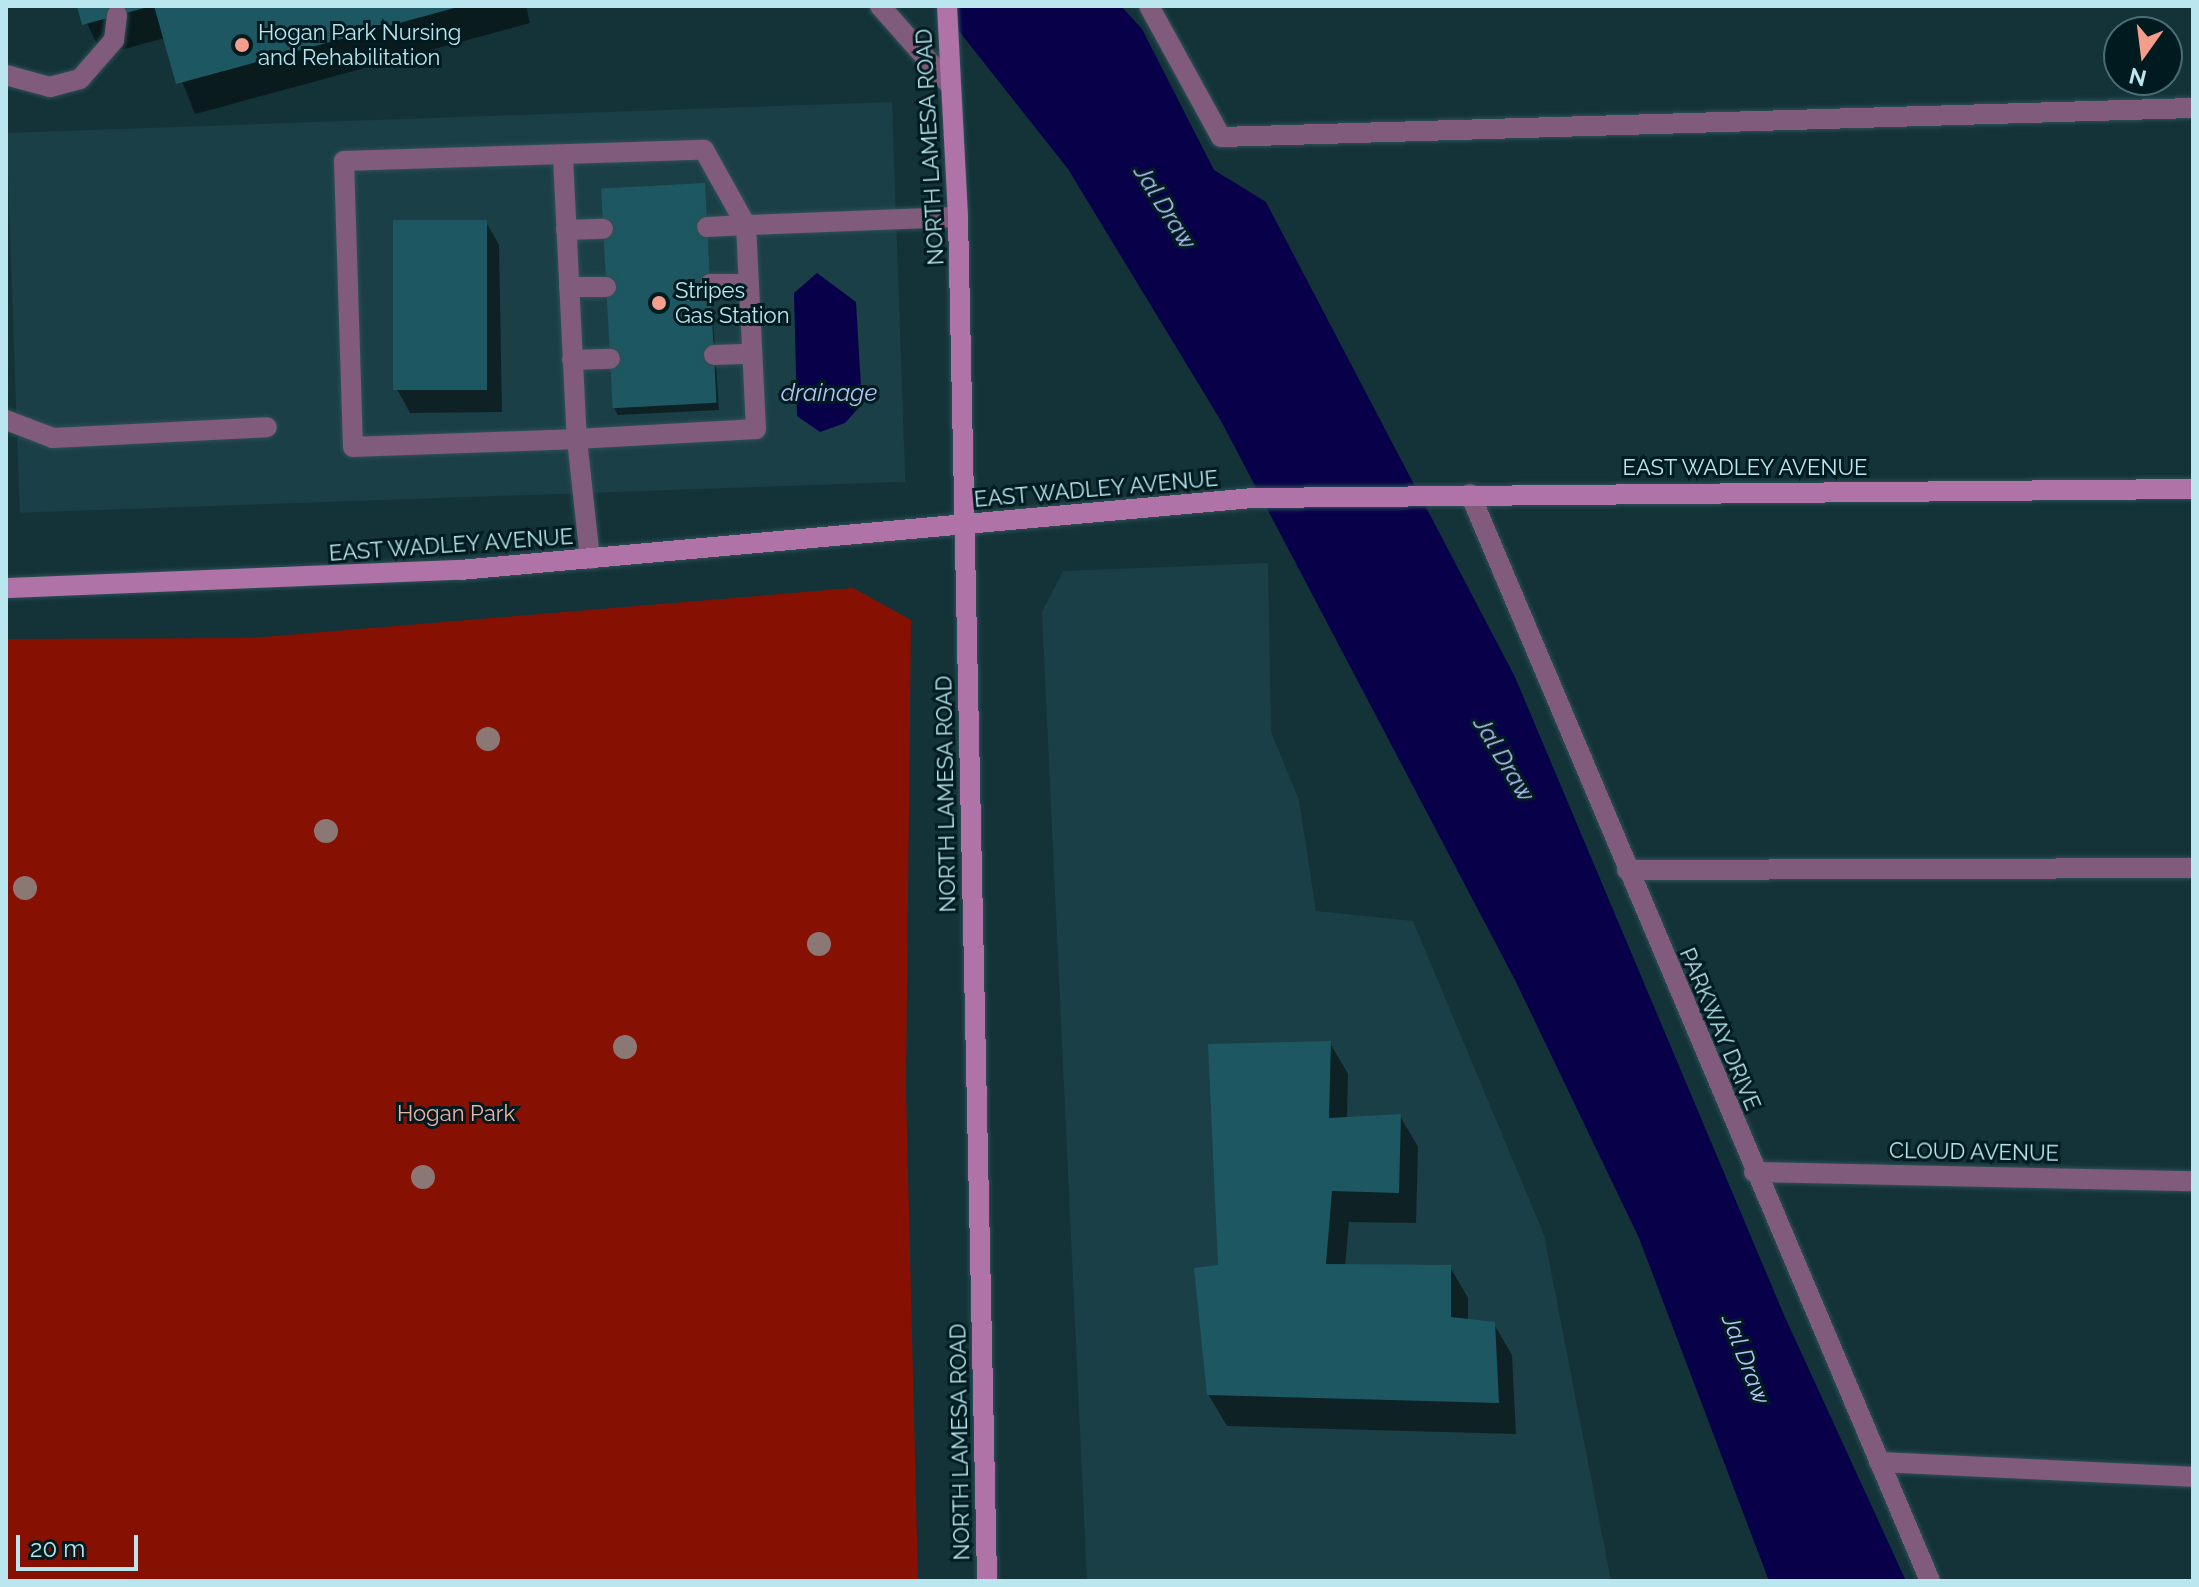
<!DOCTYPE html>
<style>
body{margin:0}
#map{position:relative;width:2199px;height:1587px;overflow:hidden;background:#133339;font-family:Raleway,sans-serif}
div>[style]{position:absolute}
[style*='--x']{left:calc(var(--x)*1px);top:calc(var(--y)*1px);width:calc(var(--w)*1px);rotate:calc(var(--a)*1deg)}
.built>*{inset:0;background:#1b3f46;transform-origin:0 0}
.green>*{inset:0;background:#861103}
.water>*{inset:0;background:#08014a}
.shadow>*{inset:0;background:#0007}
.building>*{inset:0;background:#1d5862;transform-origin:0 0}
.roads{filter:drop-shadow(0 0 2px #2e5056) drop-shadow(0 0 2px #2e5056)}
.lane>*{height:20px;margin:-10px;padding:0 10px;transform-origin:10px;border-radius:10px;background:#815b7c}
.street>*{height:20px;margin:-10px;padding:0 10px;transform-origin:10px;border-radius:10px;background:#815b7c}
.secondary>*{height:20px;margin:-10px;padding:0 10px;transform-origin:10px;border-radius:10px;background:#af73a8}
.trees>*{width:24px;height:24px;margin:-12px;border-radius:50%;background:#8b7875}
.dots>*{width:22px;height:22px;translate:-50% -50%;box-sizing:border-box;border:4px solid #001b20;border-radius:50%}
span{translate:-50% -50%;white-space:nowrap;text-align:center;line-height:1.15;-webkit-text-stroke:6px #001b20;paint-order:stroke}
.poi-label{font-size:22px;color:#b9e6ef}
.left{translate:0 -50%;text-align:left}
.street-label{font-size:22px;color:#b9e6ef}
.park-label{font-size:22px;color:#eeb1a6}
.water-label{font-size:24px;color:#b3c3f5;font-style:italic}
.frame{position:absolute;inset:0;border:8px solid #b9e6ef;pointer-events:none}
.north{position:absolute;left:2103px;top:16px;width:80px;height:80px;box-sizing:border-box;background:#001b20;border:2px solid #4a6c73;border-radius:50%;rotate:194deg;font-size:22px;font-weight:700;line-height:32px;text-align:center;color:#b9e6ef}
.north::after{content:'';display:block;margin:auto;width:28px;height:36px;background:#f49d8d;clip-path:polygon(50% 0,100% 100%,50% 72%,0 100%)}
.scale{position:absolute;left:16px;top:1535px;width:122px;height:36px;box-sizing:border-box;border:4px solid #b9e6ef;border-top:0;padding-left:10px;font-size:24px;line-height:28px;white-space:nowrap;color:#b9e6ef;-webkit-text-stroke:6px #001b20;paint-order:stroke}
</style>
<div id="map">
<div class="built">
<i style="left:892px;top:102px;width:380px;height:886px;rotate:88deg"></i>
<i style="clip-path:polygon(1268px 563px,1271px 732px,1299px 800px,1316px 911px,1413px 921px,1544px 1235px,1611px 1581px,1087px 1581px,1042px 612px,1063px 571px)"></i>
</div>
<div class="green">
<i style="clip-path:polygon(853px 588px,911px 620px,906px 1089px,918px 1581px,6px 1581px,6px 639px,251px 638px)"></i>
</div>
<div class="water">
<i style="clip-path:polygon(939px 6px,1121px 6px,1142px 29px,1214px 170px,1266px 202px,1515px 677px,1784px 1315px,1906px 1581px,1769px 1581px,1639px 1238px,1515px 980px,1221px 421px,1068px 169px)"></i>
<i style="clip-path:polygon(817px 273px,856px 302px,862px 404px,845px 423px,820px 432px,797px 416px,794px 293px)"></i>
</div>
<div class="shadow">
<i style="clip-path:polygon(79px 6px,526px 6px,530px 23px,195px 114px,165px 38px,102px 55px)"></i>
<i style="clip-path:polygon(704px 185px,719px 410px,618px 415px,614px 408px)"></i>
<i style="clip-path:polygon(486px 222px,499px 245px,502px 412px,410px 413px,397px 389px)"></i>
<i style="clip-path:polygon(1330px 1043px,1348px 1074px,1347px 1119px,1400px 1116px,1418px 1147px,1416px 1223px,1349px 1222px,1345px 1266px,1450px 1267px,1468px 1298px,1468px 1321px,1494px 1324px,1512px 1355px,1516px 1434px,1227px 1426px,1208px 1394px,1220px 1267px)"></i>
</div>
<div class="building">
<i style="clip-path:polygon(77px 6px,148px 6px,148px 7px,82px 25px)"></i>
<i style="clip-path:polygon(154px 6px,458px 6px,458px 7px,176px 84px)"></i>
<i style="left:705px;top:183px;width:220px;height:104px;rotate:87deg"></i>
<i style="left:393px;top:220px;width:94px;height:170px"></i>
<i style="clip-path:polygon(1331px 1041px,1329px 1118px,1401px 1114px,1399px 1193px,1332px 1191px,1326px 1264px,1451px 1265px,1451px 1317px,1495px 1322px,1499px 1403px,1207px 1395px,1194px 1268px,1218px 1265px,1208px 1044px)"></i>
</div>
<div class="roads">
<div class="lane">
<i style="--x:1149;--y:6;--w:149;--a:61.2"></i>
<i style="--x:1221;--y:137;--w:972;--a:-1.71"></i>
<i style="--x:6;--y:75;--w:46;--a:15.3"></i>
<i style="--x:50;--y:87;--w:31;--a:-15"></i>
<i style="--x:80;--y:79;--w:52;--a:-48.9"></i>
<i style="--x:114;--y:40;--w:25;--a:-83"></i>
<i style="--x:563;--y:157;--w:282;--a:87.2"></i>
<i style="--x:577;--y:439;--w:224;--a:178"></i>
<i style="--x:353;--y:447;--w:286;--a:-91.8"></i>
<i style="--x:344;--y:161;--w:360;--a:-1.8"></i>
<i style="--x:704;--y:150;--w:86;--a:60.8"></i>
<i style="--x:746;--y:225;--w:39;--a:177"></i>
<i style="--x:566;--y:230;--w:37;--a:-2"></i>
<i style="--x:710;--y:284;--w:38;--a:0"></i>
<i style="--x:569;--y:287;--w:37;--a:0"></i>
<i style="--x:714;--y:355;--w:35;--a:-2"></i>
<i style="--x:572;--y:360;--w:38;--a:-2"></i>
<i style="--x:6;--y:420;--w:50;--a:21"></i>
<i style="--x:53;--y:438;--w:214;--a:-2.9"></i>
<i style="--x:590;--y:559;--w:121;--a:-96.2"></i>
<i style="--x:577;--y:439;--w:179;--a:-3.2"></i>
<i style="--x:756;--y:429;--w:204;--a:-92.8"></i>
<i style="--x:746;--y:225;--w:212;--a:-2.2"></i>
<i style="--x:1627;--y:870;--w:566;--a:-0.2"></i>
<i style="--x:1879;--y:1462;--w:314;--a:2.7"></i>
</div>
<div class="street">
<i style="--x:880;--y:6;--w:104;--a:48.5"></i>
<i style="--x:1470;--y:494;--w:1180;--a:67.06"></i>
<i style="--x:1754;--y:1172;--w:439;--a:1.2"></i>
</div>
<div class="secondary">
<i style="--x:947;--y:6;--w:211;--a:87"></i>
<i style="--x:958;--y:217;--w:1364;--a:88.78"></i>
<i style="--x:6;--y:588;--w:454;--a:-2.3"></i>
<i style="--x:460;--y:570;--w:795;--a:-5.19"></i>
<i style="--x:1252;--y:498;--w:941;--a:-0.55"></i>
</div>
</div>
<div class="trees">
<i style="left:488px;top:739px"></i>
<i style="left:326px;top:831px"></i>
<i style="left:25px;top:888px"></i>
<i style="left:819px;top:944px"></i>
<i style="left:625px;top:1047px"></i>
<i style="left:423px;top:1177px"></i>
</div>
<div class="dots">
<i style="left:242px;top:45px;background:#f49d8d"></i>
<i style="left:659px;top:303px;background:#f49d8d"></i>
</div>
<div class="poi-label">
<span class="left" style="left:258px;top:45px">Hogan Park Nursing<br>and Rehabilitation</span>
<span class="left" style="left:675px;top:303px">Stripes<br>Gas Station</span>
</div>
<div class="street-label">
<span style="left:930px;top:147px;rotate:-93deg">NORTH LAMESA ROAD</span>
<span style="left:1745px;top:468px">EAST WADLEY AVENUE</span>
<span style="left:1096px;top:489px;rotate:-5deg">EAST WADLEY AVENUE</span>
<span style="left:451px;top:545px;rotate:-4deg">EAST WADLEY AVENUE</span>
<span style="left:946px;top:794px;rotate:-91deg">NORTH LAMESA ROAD</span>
<span style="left:1720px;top:1029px;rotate:67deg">PARKWAY DRIVE</span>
<span style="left:1974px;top:1152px;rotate:1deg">CLOUD AVENUE</span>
<span style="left:960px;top:1442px;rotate:-91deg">NORTH LAMESA ROAD</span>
</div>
<div class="park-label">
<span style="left:456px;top:1114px">Hogan Park</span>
</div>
<div class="water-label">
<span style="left:1165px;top:207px;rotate:58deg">Jal Draw</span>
<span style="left:829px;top:393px">drainage</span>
<span style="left:1504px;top:759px;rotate:59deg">Jal Draw</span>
<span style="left:1746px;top:1359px;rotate:69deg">Jal Draw</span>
</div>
<div class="frame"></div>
<div class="north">N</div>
<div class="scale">20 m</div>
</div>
